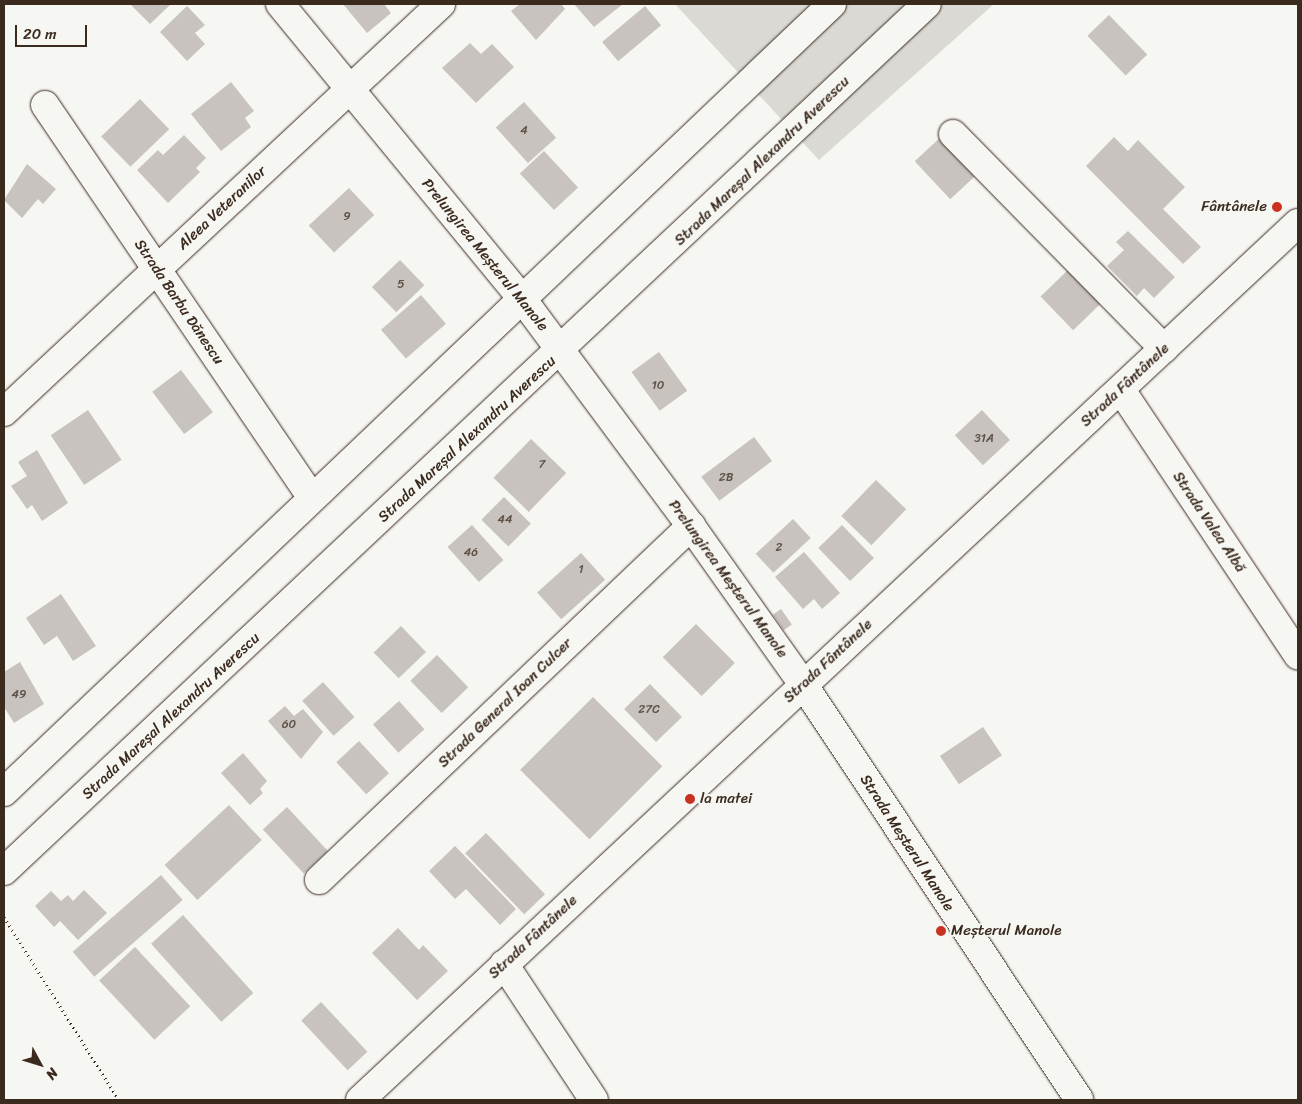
<!DOCTYPE html>
<meta charset="utf-8">
<style>
body{margin:0}
#map{position:relative;width:1302px;height:1104px;overflow:hidden;background:#f6f6f2;font-family:Sriracha,sans-serif}
div>[style]{position:absolute}
[style*='--x']{left:calc(var(--x)*1px);top:calc(var(--y)*1px);width:calc(var(--w)*1px);rotate:calc(var(--a)*1deg)}
.green>*{inset:0;background:#dad9d3}
.building>*{inset:0;background:#c8c3be;transform-origin:0 0}
.path>*{height:3px;margin-top:-1.5px;transform-origin:0;background:repeating-linear-gradient(90deg,#3b2a1e 0 1px,transparent 0 5px)}
.roads{filter:drop-shadow(0 0 1px #3b2a1e) drop-shadow(0 0 1px #3b2a1e)}
.minor>*{height:28px;margin:-14px;padding:0 14px;transform-origin:14px;border-radius:14px;background:#f6f6f2}
.dots>*{width:14px;height:14px;translate:-50% -50%;box-sizing:border-box;border:2px solid #f6f6f2;border-radius:50%}
span{translate:-50% -50%;white-space:nowrap;text-align:center;line-height:1.15;-webkit-text-stroke:4px #f6f6f2;paint-order:stroke}
.number-label{font-size:12px;color:#5e5046}
.number-label span{-webkit-text-stroke-width:0}
.street-label{font-size:15px;color:#3b2a1e}
.poi-label{font-size:15px;color:#3b2a1e}
.right{translate:-100% -50%;text-align:right}
.left{translate:0 -50%;text-align:left}
.frame{position:absolute;inset:0;border:5px solid #3b2a1e;pointer-events:none}
.north{position:absolute;left:15px;top:1039px;width:50px;height:50px;-webkit-text-stroke:4px #f6f6f2;paint-order:stroke;rotate:129deg;font-size:14px;font-weight:700;line-height:20px;text-align:center;color:#3b2a1e}
.north::after{content:'';display:block;margin:auto;width:18px;height:22px;background:#3b2a1e;clip-path:polygon(50% 0,100% 100%,50% 72%,0 100%)}
.scale{position:absolute;left:15px;top:25px;width:72px;height:22px;box-sizing:border-box;border:2px solid #3b2a1e;border-top:0;padding-left:6px;font-size:15px;line-height:18px;white-space:nowrap;color:#3b2a1e;-webkit-text-stroke:4px #f6f6f2;paint-order:stroke}
</style>
<div id="map">
<div class="green">
<i style="clip-path:polygon(675px 4px,994px 4px,819px 160px)"></i>
</div>
<div class="building">
<i style="clip-path:polygon(130px 4px,171px 4px,150px 24px)"></i>
<i style="clip-path:polygon(343px 4px,384px 4px,391px 13px,367px 33px)"></i>
<i style="clip-path:polygon(520px 4px,561px 4px,565px 9px,536px 40px,511px 11px)"></i>
<i style="clip-path:polygon(574px 4px,623px 4px,594px 27px)"></i>
<i style="clip-path:polygon(187px 6px,205px 25px,195px 33px,205px 44px,187px 61px,160px 32px)"></i>
<i style="left:645px;top:6px;width:25px;height:56px;rotate:50deg"></i>
<i style="left:1109px;top:15px;width:55px;height:30px;rotate:46deg"></i>
<i style="clip-path:polygon(470px 43px,481px 54px,492px 44px,514px 67px,476px 103px,442px 68px)"></i>
<i style="clip-path:polygon(231px 82px,254px 111px,245px 118px,251px 127px,221px 151px,191px 114px)"></i>
<i style="left:140px;top:99px;width:42px;height:54px;rotate:46deg"></i>
<i style="left:524px;top:102px;width:48px;height:38px;rotate:48deg"></i>
<i style="left:944px;top:134px;width:52px;height:40px;rotate:47deg"></i>
<i style="clip-path:polygon(184px 135px,206px 158px,196px 168px,200px 172px,168px 203px,137px 170px,158px 150px,163px 155px)"></i>
<i style="clip-path:polygon(1114px 137px,1128px 151px,1138px 140px,1185px 187px,1163px 209px,1201px 247px,1183px 264px,1086px 166px)"></i>
<i style="left:544px;top:151px;width:50px;height:33px;rotate:47deg"></i>
<i style="clip-path:polygon(27px 164px,56px 189px,43px 204px,38px 199px,22px 218px,4px 200px)"></i>
<i style="left:349px;top:188px;width:37px;height:55px;rotate:47deg"></i>
<i style="clip-path:polygon(1128px 231px,1175px 277px,1154px 298px,1144px 288px,1137px 296px,1107px 266px,1124px 250px,1116px 242px)"></i>
<i style="left:400px;top:260px;width:35px;height:39px;rotate:46deg"></i>
<i style="left:1070px;top:268px;width:47px;height:41px;rotate:46deg"></i>
<i style="left:421px;top:295px;width:38px;height:53px;rotate:49deg"></i>
<i style="left:659px;top:352px;width:48px;height:34px;rotate:54deg"></i>
<i style="left:181px;top:370px;width:53px;height:36px;rotate:53deg"></i>
<i style="left:88px;top:410px;width:60px;height:45px;rotate:56deg"></i>
<i style="left:982px;top:410px;width:41px;height:37px;rotate:47deg"></i>
<i style="left:754px;top:437px;width:30px;height:66px;rotate:53deg"></i>
<i style="left:531px;top:439px;width:49px;height:54px;rotate:44deg"></i>
<i style="clip-path:polygon(37px 450px,68px 503px,42px 521px,32px 505px,27px 509px,11px 486px,27px 476px,18px 462px)"></i>
<i style="left:876px;top:480px;width:42px;height:50px;rotate:44deg"></i>
<i style="left:504px;top:497px;width:38px;height:32px;rotate:45deg"></i>
<i style="left:793px;top:519px;width:26px;height:51px;rotate:47deg"></i>
<i style="left:472px;top:525px;width:47px;height:33px;rotate:48deg"></i>
<i style="left:842px;top:525px;width:46px;height:33px;rotate:46deg"></i>
<i style="clip-path:polygon(804px 552px,840px 593px,822px 609px,814px 599px,803px 609px,775px 577px)"></i>
<i style="left:581px;top:553px;width:36px;height:59px;rotate:48deg"></i>
<i style="clip-path:polygon(61px 594px,96px 646px,73px 661px,57px 636px,44px 645px,26px 618px)"></i>
<i style="left:781px;top:609px;width:19px;height:10px;rotate:55deg"></i>
<i style="left:696px;top:624px;width:55px;height:47px;rotate:45deg"></i>
<i style="left:401px;top:626px;width:36px;height:38px;rotate:46deg"></i>
<i style="left:437px;top:655px;width:45px;height:37px;rotate:46deg"></i>
<i style="clip-path:polygon(20px 662px,44px 704px,14px 723px,4px 707px,4px 672px)"></i>
<i style="left:323px;top:682px;width:47px;height:28px;rotate:48deg"></i>
<i style="left:650px;top:684px;width:46px;height:36px;rotate:46deg"></i>
<i style="left:593px;top:697px;width:98px;height:103px;rotate:45deg"></i>
<i style="left:399px;top:701px;width:38px;height:35px;rotate:48deg"></i>
<i style="clip-path:polygon(285px 706px,294px 716px,303px 709px,323px 732px,301px 759px,268px 721px)"></i>
<i style="left:983px;top:727px;width:34px;height:52px;rotate:56deg"></i>
<i style="left:359px;top:741px;width:44px;height:31px;rotate:47deg"></i>
<i style="clip-path:polygon(243px 753px,267px 781px,260px 789px,263px 793px,250px 805px,221px 773px)"></i>
<i style="left:229px;top:805px;width:48px;height:88px;rotate:47deg"></i>
<i style="left:287px;top:807px;width:60px;height:33px;rotate:47deg"></i>
<i style="left:486px;top:833px;width:85px;height:29px;rotate:46deg"></i>
<i style="clip-path:polygon(455px 846px,516px 909px,500px 925px,466px 889px,455px 899px,429px 871px)"></i>
<i style="left:161px;top:875px;width:33px;height:117px;rotate:49deg"></i>
<i style="clip-path:polygon(84px 890px,107px 913px,78px 940px,60px 921px,54px 927px,35px 906px,51px 891px,61px 901px,68px 895px,73px 901px)"></i>
<i style="left:183px;top:915px;width:105px;height:43px;rotate:48deg"></i>
<i style="clip-path:polygon(398px 928px,419px 950px,423px 945px,448px 971px,417px 1000px,372px 953px)"></i>
<i style="left:135px;top:947px;width:81px;height:49px;rotate:47deg"></i>
<i style="left:321px;top:1002px;width:68px;height:27px;rotate:47deg"></i>
</div>
<div class="path">
<i style="--x:4;--y:917;--w:216;--a:57.9"></i>
</div>
<div class="roads">
<div class="minor">
<i style="--x:280;--y:4;--w:383;--a:50.6"></i>
<i style="--x:523;--y:300;--w:282;--a:53.4"></i>
<i style="--x:691;--y:526;--w:194;--a:54.7"></i>
<i style="--x:803;--y:684;--w:499;--a:56.4"></i>
<i style="--x:45;--y:105;--w:475;--a:55.8"></i>
<i style="--x:953;--y:134;--w:301;--a:45.5"></i>
<i style="--x:1121;--y:390;--w:319;--a:56.3"></i>
<i style="--x:4;--y:412;--w:598;--a:-43.03"></i>
<i style="--x:4;--y:792;--w:1143;--a:-43.58"></i>
<i style="--x:4;--y:871;--w:1266;--a:-43.21"></i>
<i style="--x:319;--y:880;--w:514;--a:-43.58"></i>
<i style="--x:504;--y:964;--w:163;--a:56.5"></i>
<i style="--x:360;--y:1100;--w:1284;--a:-43.08"></i>
</div>
</div>
<div class="dots">
<i style="left:1277px;top:207px;background:#c8321e"></i>
<i style="left:690px;top:799px;background:#c8321e"></i>
<i style="left:941px;top:931px;background:#c8321e"></i>
</div>
<div class="number-label">
<span style="left:524px;top:131px">4</span>
<span style="left:347px;top:217px">9</span>
<span style="left:401px;top:285px">5</span>
<span style="left:658px;top:386px">10</span>
<span style="left:984px;top:439px">31A</span>
<span style="left:542px;top:465px">7</span>
<span style="left:726px;top:478px">2B</span>
<span style="left:505px;top:520px">44</span>
<span style="left:779px;top:548px">2</span>
<span style="left:471px;top:553px">46</span>
<span style="left:581px;top:570px">1</span>
<span style="left:19px;top:695px">49</span>
<span style="left:649px;top:710px">27C</span>
<span style="left:289px;top:725px">60</span>
</div>
<div class="street-label">
<span style="left:762px;top:161px;rotate:-44deg">Strada Mareșal Alexandru Averescu</span>
<span style="left:222px;top:208px;rotate:-43deg">Aleea Veteranilor</span>
<span style="left:485px;top:255px;rotate:51deg">Prelungirea Meșterul Manole</span>
<span style="left:179px;top:302px;rotate:56deg">Strada Barbu Dănescu</span>
<span style="left:1125px;top:385px;rotate:-43deg">Strada Fântânele</span>
<span style="left:467px;top:439px;rotate:-43deg">Strada Mareșal Alexandru Averescu</span>
<span style="left:1209px;top:522px;rotate:56deg">Strada Valea Albă</span>
<span style="left:728px;top:579px;rotate:54deg">Prelungirea Meșterul Manole</span>
<span style="left:828px;top:661px;rotate:-43deg">Strada Fântânele</span>
<span style="left:505px;top:703px;rotate:-44deg">Strada General Ioan Culcer</span>
<span style="left:171px;top:716px;rotate:-43deg">Strada Mareșal Alexandru Averescu</span>
<span style="left:907px;top:843px;rotate:57deg">Strada Meșterul Manole</span>
<span style="left:533px;top:937px;rotate:-43deg">Strada Fântânele</span>
</div>
<div class="poi-label">
<span class="right" style="left:1267px;top:207px">Fântânele</span>
<span class="left" style="left:700px;top:799px">la matei</span>
<span class="left" style="left:951px;top:931px">Meșterul Manole</span>
</div>
<div class="frame"></div>
<div class="north">N</div>
<div class="scale">20 m</div>
</div>
